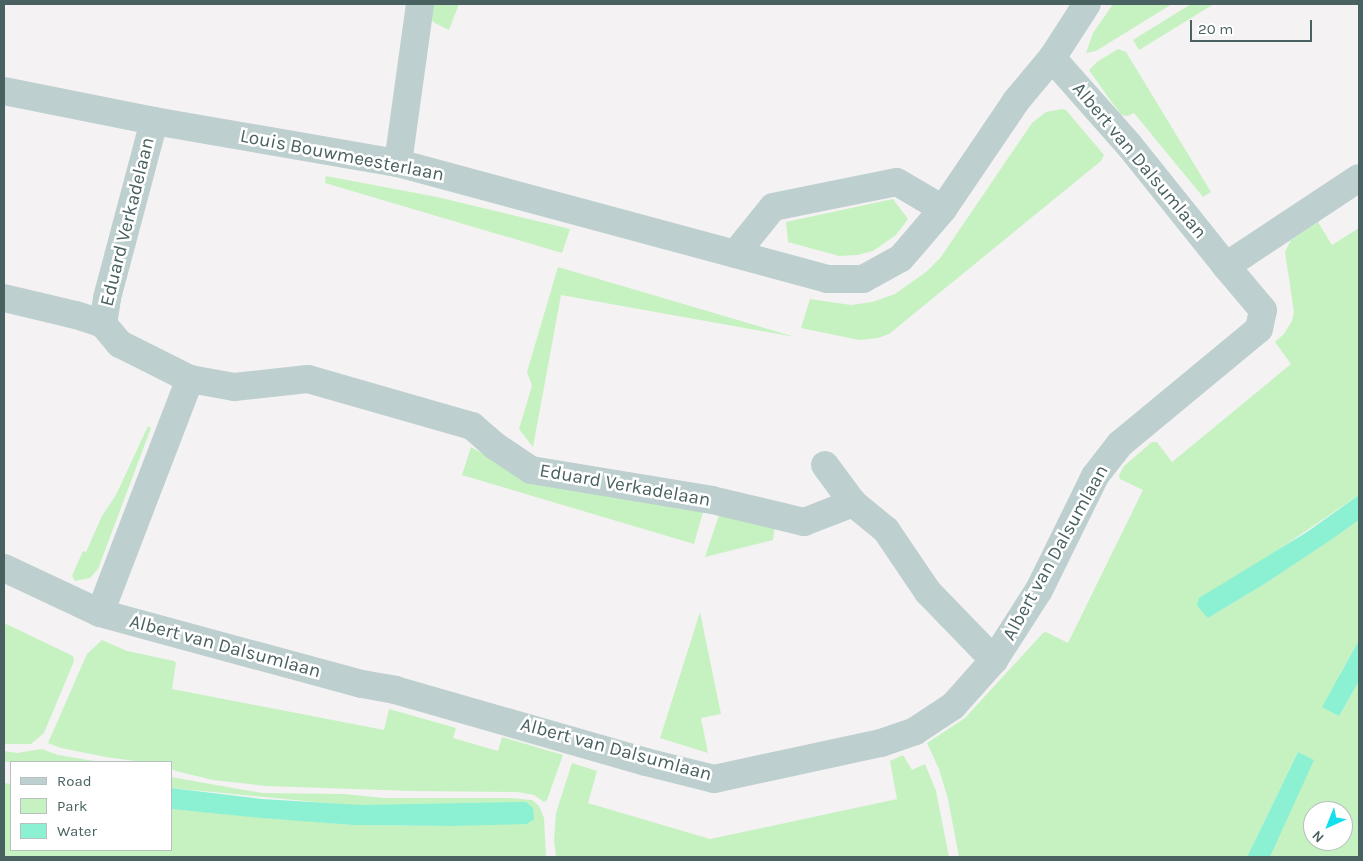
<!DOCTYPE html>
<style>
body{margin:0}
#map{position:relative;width:1363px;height:861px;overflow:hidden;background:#f4f2f3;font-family:Karla,sans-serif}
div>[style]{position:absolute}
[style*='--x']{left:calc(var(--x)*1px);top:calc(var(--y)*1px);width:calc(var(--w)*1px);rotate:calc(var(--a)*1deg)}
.green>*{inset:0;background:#c6f2c1}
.water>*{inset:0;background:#8cf0d3}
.street>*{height:28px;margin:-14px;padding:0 14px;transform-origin:14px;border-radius:14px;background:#bdcfce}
span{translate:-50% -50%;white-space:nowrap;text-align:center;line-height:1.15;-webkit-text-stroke:5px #fff;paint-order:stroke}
.street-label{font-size:19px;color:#496160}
.frame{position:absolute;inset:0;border:5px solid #496160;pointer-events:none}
.legend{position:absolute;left:10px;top:761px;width:162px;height:90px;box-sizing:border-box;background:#fff;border:1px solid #b6c0bf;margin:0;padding:6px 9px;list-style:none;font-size:15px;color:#496160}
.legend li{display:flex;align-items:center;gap:10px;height:25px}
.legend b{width:25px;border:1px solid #b6c0bf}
.north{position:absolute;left:1303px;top:801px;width:50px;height:50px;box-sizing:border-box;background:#fff;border:1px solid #b6c0bf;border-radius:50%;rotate:224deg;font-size:14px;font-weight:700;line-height:20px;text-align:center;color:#496160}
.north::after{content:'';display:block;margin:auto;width:18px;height:22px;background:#14dfed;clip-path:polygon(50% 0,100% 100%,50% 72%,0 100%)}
.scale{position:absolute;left:1190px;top:20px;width:122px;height:22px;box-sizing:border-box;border:2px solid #496160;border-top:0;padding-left:6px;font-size:15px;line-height:18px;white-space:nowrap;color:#496160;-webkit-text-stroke:4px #fff;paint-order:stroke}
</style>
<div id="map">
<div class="green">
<i style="clip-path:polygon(433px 4px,459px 4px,449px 30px,433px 22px,431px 17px)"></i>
<i style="clip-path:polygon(1113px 4px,1172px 4px,1096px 51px,1086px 53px,1093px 33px)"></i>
<i style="clip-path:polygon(1191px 4px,1214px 4px,1139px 50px,1133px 40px)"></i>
<i style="clip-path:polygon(1118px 49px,1126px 52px,1211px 192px,1203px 197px,1134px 113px,1128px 116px,1121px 115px,1091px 73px,1089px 70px,1097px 62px)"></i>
<i style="clip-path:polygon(1062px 109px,1066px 110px,1104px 155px,1101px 161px,889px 334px,878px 338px,859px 340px,801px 328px,810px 299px,851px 305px,872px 302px,895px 294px,926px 272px,941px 257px,1032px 123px,1046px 112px)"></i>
<i style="clip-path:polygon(326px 176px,437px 197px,570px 229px,562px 253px,325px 183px)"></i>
<i style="clip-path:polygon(893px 199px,908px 219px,896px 235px,873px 251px,857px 255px,839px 256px,788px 242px,786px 222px)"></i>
<i style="clip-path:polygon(evenodd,1318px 222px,1332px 245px,1359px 228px,1359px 495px,1263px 560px,1208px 618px,1266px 583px,1359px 520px,1359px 640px,1340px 674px,1339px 716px,1359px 681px,1359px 857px,1270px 857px,1313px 760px,1298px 752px,1247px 857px,959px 857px,948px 799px,939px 769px,927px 743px,965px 718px,1043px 633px,1046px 632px,1068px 643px,1143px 490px,1120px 479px,1119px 475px,1124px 466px,1152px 442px,1157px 442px,1172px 462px,1291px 364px,1275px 342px,1284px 334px,1292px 321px,1294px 312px,1285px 252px,1291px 240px,1318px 222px,1313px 811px,1343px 811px,1343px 841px,1313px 841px,1313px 811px)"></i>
<i style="clip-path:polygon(558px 267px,795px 337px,561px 295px,533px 447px,519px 429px,532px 386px,527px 372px)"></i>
<i style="clip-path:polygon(148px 426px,151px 428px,98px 569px,90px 578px,75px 581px,72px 576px,83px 551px,86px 552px,102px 516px,116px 495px)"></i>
<i style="clip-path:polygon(471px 447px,513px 471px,703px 512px,694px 544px,462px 475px)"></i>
<i style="clip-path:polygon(719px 515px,775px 525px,773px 540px,705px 557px)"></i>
<i style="clip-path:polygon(700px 612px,721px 714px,701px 718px,708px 753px,660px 738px)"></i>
<i style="clip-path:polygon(4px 623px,73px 656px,74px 661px,44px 733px,31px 744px,4px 744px)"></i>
<i style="clip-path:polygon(102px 640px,127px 651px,174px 661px,176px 663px,172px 689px,384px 730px,389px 709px,456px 728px,453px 738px,498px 751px,502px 737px,563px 755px,547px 800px,544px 802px,534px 795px,518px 792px,412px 791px,266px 786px,213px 780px,176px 771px,171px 769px,171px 762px,142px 762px,106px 757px,61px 748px,48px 743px,87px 654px)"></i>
<i style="clip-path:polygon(42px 749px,58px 755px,100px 762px,4px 762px,4px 751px,17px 753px)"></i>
<i style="clip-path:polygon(903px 755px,912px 770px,925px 764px,936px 791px,949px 857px,556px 857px,554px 840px,556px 813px,572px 763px,597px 771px,588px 803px,710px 839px,897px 799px,890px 761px)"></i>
<i style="clip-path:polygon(171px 777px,262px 793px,344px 794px,385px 798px,510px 798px,532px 800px,539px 806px,544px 818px,546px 857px,4px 857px,4px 783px,11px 784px,11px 850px,171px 850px,171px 809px,353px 825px,453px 826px,531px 823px,171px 788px)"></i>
</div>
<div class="water">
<i style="clip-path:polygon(1359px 495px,1359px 520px,1332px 539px,1266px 583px,1208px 618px,1199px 608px,1197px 605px,1199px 598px,1307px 532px)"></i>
<i style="clip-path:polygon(1359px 640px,1359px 681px,1339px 716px,1322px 707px)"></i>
<i style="clip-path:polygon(1298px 752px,1314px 760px,1270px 857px,1247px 857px)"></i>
<i style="clip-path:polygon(171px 788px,262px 799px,361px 805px,526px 802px,533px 808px,534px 819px,527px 824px,453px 826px,353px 825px,262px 818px,171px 809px)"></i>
</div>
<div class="street">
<i style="--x:1052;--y:58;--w:116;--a:48.5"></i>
<i style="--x:1129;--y:145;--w:155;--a:51.3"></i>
<i style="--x:4;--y:91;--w:153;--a:11.3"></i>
<i style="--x:154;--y:121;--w:248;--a:9.8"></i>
<i style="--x:398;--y:163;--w:444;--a:15.1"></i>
<i style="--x:827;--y:279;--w:36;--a:0"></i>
<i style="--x:863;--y:279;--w:43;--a:-28.9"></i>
<i style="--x:901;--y:258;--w:65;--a:-49.4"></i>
<i style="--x:943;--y:209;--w:130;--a:-55.9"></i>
<i style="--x:1016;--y:101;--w:56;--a:-50.1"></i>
<i style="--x:1052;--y:58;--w:64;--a:-57.1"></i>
<i style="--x:398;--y:163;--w:161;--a:-82.1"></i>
<i style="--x:735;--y:254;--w:60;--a:-51"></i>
<i style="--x:773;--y:207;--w:126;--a:-11.4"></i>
<i style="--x:897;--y:182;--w:53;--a:30.4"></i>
<i style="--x:4;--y:298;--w:74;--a:13.3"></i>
<i style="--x:76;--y:315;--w:28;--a:18"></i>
<i style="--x:103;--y:324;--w:26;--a:50"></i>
<i style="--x:120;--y:344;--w:78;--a:26.6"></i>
<i style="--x:190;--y:379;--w:45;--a:10.3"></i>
<i style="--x:234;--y:387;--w:74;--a:-6.2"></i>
<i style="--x:308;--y:379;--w:171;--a:16"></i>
<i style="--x:472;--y:426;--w:30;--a:41"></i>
<i style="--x:495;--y:446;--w:43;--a:33.7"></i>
<i style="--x:531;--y:470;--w:183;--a:9.4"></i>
<i style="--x:712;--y:500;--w:95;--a:13.4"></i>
<i style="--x:804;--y:522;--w:53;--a:-21.2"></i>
<i style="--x:853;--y:503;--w:43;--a:39.3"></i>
<i style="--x:886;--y:530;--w:75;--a:55.9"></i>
<i style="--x:928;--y:592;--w:95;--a:45.9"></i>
<i style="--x:103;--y:324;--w:26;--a:-81"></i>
<i style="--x:107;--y:298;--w:183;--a:-75.1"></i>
<i style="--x:825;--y:465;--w:47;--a:53.6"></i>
<i style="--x:4;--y:568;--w:106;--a:25.1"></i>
<i style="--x:100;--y:613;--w:271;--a:15.2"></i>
<i style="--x:362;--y:684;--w:34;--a:10"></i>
<i style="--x:395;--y:690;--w:261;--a:16"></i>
<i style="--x:646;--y:762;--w:70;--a:14"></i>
<i style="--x:714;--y:779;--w:171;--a:-12.2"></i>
<i style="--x:881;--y:743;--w:36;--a:-19"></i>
<i style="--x:915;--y:731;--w:45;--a:-33.3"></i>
<i style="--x:953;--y:706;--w:62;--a:-48.3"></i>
<i style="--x:994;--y:660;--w:83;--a:-57.3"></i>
<i style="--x:1039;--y:590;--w:127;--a:-63.8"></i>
<i style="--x:1095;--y:476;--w:41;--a:-52"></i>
<i style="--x:1120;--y:444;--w:180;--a:-39.6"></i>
<i style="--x:1259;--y:329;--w:19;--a:-78"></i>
<i style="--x:1263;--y:310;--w:57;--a:-130.1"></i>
<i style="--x:1226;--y:266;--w:159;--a:-33.5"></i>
<i style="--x:100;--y:613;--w:251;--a:-69"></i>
</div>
<div class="street-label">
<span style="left:342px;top:156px;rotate:11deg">Louis Bouwmeesterlaan</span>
<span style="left:1139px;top:161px;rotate:50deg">Albert van Dalsumlaan</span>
<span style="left:128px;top:222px;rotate:-76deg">Eduard Verkadelaan</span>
<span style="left:625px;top:486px;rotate:10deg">Eduard Verkadelaan</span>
<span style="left:1056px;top:553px;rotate:-61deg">Albert van Dalsumlaan</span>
<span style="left:225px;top:647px;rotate:15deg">Albert van Dalsumlaan</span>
<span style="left:616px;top:750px;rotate:15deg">Albert van Dalsumlaan</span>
</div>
<div class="frame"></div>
<ul class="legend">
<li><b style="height:6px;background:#bdcfce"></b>Road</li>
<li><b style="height:14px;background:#c6f2c1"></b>Park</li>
<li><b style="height:14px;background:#8cf0d3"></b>Water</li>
</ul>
<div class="north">N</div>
<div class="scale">20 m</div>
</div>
